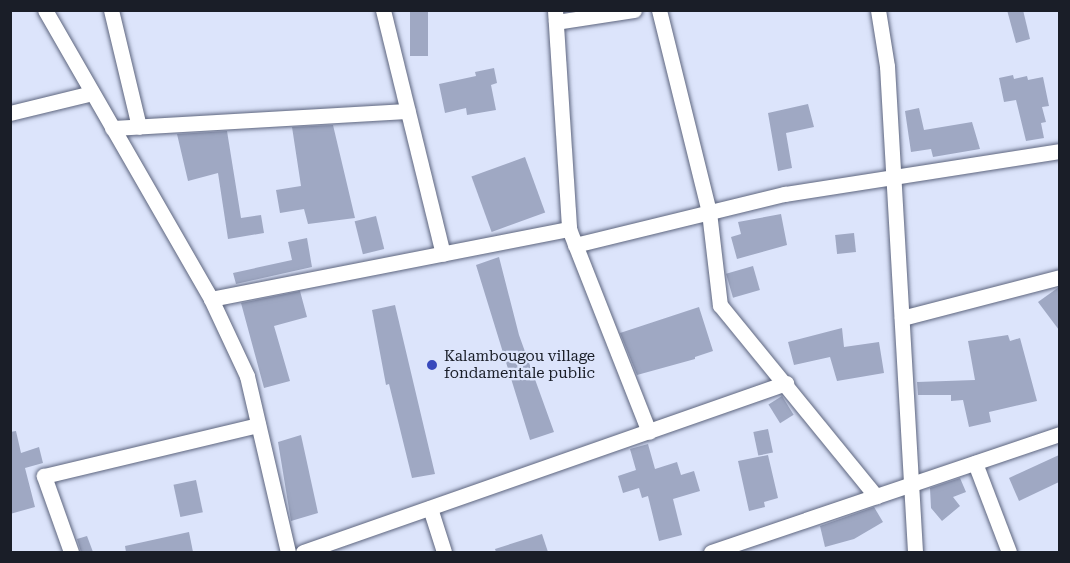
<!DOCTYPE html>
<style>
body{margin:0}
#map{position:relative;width:1070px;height:563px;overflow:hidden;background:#dce4fb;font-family:"Roboto Serif",serif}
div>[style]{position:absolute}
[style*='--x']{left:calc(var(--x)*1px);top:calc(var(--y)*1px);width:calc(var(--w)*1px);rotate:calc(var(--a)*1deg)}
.building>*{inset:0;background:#9fa8c3;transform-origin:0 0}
.roads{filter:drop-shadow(0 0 2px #5d657e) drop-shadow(0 0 2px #5d657e)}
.street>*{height:15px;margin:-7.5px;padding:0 7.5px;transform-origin:7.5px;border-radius:7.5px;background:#fff}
.dots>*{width:16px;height:16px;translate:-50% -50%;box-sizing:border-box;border:3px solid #dce4fb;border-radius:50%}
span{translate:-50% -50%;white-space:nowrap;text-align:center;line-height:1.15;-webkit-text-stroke:4.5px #dce4fb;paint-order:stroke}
.poi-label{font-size:15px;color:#1a1e28}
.left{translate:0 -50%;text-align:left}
.frame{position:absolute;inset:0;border:12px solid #1a1e28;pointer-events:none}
</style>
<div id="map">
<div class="building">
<i style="left:410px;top:10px;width:18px;height:46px"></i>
<i style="clip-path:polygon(1007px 10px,1023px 10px,1030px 39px,1016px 43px)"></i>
<i style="clip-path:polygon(494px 68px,497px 83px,491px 85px,496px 110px,467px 115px,466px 108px,445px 113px,439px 84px,476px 76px,475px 72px)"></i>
<i style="clip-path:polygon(1013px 75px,1014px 79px,1027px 76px,1028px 80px,1043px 77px,1049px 106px,1042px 107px,1046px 122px,1041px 123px,1044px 138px,1026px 141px,1016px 100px,1004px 102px,999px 78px)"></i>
<i style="clip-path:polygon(808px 104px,814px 127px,786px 133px,792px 168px,778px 171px,768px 113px)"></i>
<i style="clip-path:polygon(919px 108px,924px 130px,972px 122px,980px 149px,933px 157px,931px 149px,911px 152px,905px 111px)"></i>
<i style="clip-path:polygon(333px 125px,355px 218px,308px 224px,304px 209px,280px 213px,276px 190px,301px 186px,292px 127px)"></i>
<i style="clip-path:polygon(227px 131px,241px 218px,261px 215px,264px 233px,228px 239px,218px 173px,188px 181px,177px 134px)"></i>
<i style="left:525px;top:157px;width:59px;height:57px;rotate:70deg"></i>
<i style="clip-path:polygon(781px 214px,787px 245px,737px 259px,731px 237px,741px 234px,738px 222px)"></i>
<i style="left:376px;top:216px;width:34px;height:22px;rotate:76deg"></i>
<i style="left:854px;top:233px;width:19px;height:19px;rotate:84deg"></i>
<i style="clip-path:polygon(307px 238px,312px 267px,236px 284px,233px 273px,292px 260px,288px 242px)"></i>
<i style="clip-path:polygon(499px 257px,519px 335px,554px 432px,530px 440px,476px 265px)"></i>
<i style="left:753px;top:266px;width:25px;height:28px;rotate:74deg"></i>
<i style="clip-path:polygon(1059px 287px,1059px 330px,1038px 302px)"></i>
<i style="clip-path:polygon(300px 291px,307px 317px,274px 326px,290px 381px,264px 388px,241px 303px)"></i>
<i style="clip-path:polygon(395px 305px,435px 474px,412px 478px,389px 384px,386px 385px,372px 310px)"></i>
<i style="clip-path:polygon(699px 307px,713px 351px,695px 357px,695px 359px,637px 375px,620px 333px)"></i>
<i style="clip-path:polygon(842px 328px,844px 347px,879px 342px,884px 373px,837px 381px,830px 357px,794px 365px,788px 342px)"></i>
<i style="clip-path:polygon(1008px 335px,1010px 341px,1020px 338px,1037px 401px,989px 412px,991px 422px,969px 427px,963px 400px,951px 401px,951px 395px,918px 395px,917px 382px,975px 380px,968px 341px)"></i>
<i style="left:782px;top:396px;width:22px;height:16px;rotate:58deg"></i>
<i style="left:768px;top:429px;width:24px;height:15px;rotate:78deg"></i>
<i style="clip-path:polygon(16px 431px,21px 453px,39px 447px,43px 463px,25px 468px,35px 507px,10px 514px,10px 432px)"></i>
<i style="clip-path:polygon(301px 435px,318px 513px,291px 521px,278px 442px)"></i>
<i style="clip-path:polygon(648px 444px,655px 469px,677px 462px,681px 475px,694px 471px,700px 491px,673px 499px,682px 535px,659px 541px,648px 496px,642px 498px,639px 488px,623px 493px,618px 476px,636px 470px,630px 449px)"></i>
<i style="clip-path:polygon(768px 455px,778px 498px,764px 502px,765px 507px,749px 511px,738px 461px)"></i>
<i style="clip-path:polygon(1059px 455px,1059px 482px,1019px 501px,1009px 478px)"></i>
<i style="clip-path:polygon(960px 478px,966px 492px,953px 497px,960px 506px,942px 521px,931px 508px,930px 488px)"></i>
<i style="left:196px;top:480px;width:33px;height:23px;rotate:78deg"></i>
<i style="clip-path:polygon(874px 507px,883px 522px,854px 539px,825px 547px,820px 526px)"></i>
<i style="clip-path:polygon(189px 532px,193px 552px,126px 552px,125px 546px)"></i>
<i style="clip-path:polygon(542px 534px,548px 552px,496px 552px,495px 549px)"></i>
<i style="clip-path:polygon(87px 536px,93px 552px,81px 552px,77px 539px)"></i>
</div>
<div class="roads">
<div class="street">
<i style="--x:45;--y:10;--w:333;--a:60.1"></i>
<i style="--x:211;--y:299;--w:85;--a:64.9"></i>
<i style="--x:247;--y:376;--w:181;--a:76.9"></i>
<i style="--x:111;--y:10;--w:120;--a:76.5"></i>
<i style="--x:383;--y:10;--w:251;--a:76.2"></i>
<i style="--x:555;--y:10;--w:219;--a:86.3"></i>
<i style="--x:569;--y:229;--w:218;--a:68.5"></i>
<i style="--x:659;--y:10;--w:208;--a:76.1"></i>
<i style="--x:709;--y:212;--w:94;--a:83.3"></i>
<i style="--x:720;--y:305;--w:247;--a:50.8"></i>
<i style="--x:878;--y:10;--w:57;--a:80.9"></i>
<i style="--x:887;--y:66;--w:487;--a:86.7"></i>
<i style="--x:556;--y:22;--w:79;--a:-8.7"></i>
<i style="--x:10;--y:113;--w:84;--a:-13.7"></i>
<i style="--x:112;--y:128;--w:296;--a:-3.3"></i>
<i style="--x:575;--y:245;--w:216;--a:-13.7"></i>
<i style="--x:785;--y:194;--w:278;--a:-8.9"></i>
<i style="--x:211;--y:299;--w:365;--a:-11.1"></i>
<i style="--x:902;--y:318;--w:163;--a:-14.5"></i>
<i style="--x:975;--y:463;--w:95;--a:69.1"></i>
<i style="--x:430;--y:508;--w:46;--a:72.3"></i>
<i style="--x:71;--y:552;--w:81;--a:-109.6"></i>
<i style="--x:44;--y:476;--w:220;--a:-13.4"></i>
<i style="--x:303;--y:552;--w:512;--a:-19.28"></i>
<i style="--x:711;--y:552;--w:368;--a:-18.7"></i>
</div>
</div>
<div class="dots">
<i style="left:432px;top:365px;background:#3849bc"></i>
</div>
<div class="poi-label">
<span class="left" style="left:444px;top:365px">Kalambougou village<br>fondamentale public</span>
</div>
<div class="frame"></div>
</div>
